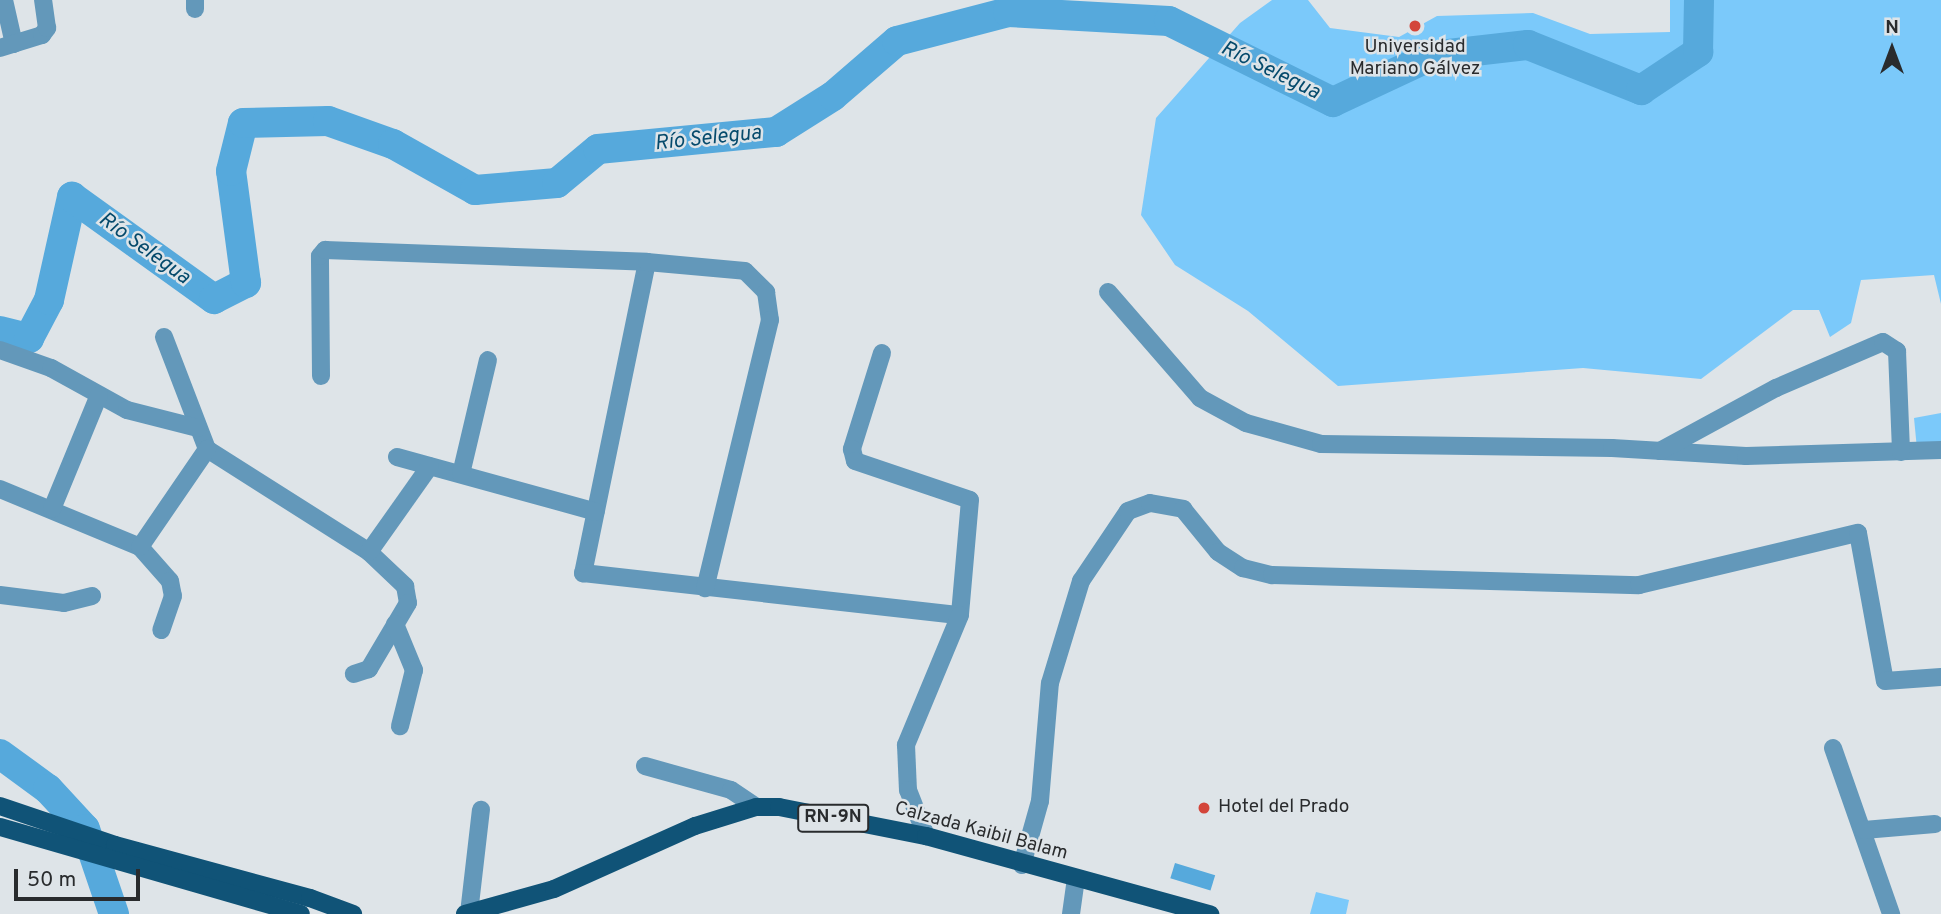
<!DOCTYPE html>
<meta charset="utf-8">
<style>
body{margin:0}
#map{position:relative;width:1941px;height:914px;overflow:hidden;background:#dee4e8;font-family:Overpass,sans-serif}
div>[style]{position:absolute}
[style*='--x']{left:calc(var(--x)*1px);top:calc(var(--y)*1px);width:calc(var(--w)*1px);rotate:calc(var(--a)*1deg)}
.green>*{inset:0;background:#7bc9fa}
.water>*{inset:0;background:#56a9dc;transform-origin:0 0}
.river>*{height:30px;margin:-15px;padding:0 15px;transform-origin:15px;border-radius:15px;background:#56a9dc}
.minor>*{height:18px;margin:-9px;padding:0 9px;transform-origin:9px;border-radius:9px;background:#6398ba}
.primary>*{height:18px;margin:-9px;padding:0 9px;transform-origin:9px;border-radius:9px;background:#105377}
.dots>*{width:19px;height:19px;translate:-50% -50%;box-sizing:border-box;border:4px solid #dee4e8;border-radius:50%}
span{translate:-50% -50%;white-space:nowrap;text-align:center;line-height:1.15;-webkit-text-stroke:5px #dee4e8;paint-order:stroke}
.shield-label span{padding:2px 5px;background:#dee4e8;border:2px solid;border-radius:5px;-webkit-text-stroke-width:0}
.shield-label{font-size:18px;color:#292b2d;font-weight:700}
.poi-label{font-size:19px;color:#292b2d}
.left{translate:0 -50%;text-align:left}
.street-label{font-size:19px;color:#292b2d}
.water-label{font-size:21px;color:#054a6c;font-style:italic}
.north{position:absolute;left:1857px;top:14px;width:70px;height:70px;-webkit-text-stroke:5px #dee4e8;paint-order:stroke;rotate:0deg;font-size:19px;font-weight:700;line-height:28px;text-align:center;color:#292b2d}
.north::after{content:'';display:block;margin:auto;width:24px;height:32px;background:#292b2d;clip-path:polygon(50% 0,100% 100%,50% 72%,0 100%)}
.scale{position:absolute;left:14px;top:869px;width:126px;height:32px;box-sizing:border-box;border:4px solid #292b2d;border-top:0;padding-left:9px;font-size:21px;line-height:24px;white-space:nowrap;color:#292b2d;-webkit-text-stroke:5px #dee4e8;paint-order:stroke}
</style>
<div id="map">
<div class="green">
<i style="clip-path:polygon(1272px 0,1308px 0,1330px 28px,1399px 37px,1437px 16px,1533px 13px,1590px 34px,1670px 32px,1670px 0,1941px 0,1941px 304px,1934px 275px,1861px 280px,1851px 323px,1830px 337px,1819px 310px,1793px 310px,1701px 379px,1583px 368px,1338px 386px,1248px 311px,1175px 265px,1141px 215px,1156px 118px,1240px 23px)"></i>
<i style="clip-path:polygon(1941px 413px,1941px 446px,1917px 449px,1914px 418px)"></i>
<i style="clip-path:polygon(1316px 892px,1349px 900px,1346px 914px,1310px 914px)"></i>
</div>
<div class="water">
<i style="left:1175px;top:863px;width:42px;height:16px;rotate:17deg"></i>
</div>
<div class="river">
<i style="--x:0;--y:331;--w:30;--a:14"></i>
<i style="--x:29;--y:338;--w:43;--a:-62.2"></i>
<i style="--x:49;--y:300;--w:106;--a:-77.4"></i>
<i style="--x:72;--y:197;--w:175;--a:35.7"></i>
<i style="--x:214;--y:299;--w:36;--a:-27"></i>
<i style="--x:246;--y:283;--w:113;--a:-97.6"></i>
<i style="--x:231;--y:171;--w:49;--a:-76"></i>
<i style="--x:243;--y:123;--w:85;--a:-1.3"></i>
<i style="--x:328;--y:121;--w:69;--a:19.5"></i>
<i style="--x:393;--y:144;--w:94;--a:29.3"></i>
<i style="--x:475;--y:190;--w:82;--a:-4.9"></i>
<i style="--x:557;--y:183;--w:53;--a:-39.7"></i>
<i style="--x:598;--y:149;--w:179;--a:-5.5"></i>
<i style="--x:776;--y:132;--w:67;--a:-32.3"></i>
<i style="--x:833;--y:96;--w:84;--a:-40.7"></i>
<i style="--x:897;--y:41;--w:115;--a:-14.6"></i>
<i style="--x:1008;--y:12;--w:161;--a:3.2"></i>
<i style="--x:1169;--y:21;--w:183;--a:26.3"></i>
<i style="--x:1333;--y:102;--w:108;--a:-25.1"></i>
<i style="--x:1431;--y:56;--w:98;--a:-6.5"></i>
<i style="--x:1528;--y:45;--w:122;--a:21.7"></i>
<i style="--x:1641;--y:90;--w:69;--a:-33.7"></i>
<i style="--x:1698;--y:52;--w:52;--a:-88.9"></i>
<i style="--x:0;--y:754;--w:59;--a:36.1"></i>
<i style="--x:48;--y:789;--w:54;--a:47.2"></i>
<i style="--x:85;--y:829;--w:90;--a:71.2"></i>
</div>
<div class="minor">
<i style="--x:4;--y:0;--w:45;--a:77.2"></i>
<i style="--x:195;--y:9;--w:9;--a:-90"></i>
<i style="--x:0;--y:48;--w:44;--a:-17.2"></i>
<i style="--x:42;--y:35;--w:9;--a:-54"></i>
<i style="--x:47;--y:28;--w:28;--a:-98"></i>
<i style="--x:647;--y:262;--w:318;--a:101.6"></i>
<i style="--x:583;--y:573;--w:379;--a:6.4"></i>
<i style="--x:1108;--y:292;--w:140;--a:49"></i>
<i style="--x:1200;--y:398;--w:52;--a:28.5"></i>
<i style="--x:1246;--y:423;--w:78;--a:15.6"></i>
<i style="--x:1321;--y:444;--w:291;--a:0.8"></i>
<i style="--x:1612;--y:448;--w:134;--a:3.4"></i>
<i style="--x:1746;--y:456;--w:195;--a:-1.8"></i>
<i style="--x:164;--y:337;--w:120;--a:69"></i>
<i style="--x:207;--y:449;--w:192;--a:32.4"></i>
<i style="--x:369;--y:552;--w:50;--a:43.4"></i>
<i style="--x:405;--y:586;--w:17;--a:80"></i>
<i style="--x:408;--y:603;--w:77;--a:120.6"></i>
<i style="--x:369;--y:669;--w:16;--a:162"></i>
<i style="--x:0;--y:350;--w:54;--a:19.4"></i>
<i style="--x:51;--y:368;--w:87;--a:28.9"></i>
<i style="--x:127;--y:410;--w:73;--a:14.2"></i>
<i style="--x:882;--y:353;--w:101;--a:107.4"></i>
<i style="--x:852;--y:449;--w:12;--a:76"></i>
<i style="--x:855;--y:461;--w:121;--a:18.7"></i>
<i style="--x:970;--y:500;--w:115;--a:95"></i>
<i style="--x:960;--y:615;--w:141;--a:112.6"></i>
<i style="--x:906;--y:745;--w:45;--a:87.5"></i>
<i style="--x:908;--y:790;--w:49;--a:68.6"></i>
<i style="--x:321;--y:376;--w:120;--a:-90.5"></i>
<i style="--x:320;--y:256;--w:8;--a:-50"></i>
<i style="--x:325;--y:250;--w:322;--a:2.1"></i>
<i style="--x:647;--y:262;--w:98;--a:5.2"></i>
<i style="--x:745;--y:271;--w:30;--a:45"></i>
<i style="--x:766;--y:292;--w:28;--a:82"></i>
<i style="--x:770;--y:320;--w:276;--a:103.6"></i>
<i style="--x:1660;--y:451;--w:132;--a:-28.5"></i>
<i style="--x:1776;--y:388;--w:116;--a:-23.3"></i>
<i style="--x:1883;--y:342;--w:17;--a:33"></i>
<i style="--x:1897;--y:351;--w:101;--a:87.7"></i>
<i style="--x:397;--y:457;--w:206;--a:15.4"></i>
<i style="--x:461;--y:474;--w:117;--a:-76.7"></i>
<i style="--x:0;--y:489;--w:152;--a:22.5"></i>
<i style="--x:140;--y:547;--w:45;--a:48.6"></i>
<i style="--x:170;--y:581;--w:15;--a:79"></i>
<i style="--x:173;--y:596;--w:36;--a:109"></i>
<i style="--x:52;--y:509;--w:123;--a:-67.6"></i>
<i style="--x:140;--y:547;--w:119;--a:-55.6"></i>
<i style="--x:369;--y:552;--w:105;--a:-54.7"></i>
<i style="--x:0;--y:595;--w:64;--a:7.1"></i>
<i style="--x:64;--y:603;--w:29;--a:-14"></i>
<i style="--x:395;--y:624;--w:50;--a:67.6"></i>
<i style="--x:414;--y:670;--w:58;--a:104"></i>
<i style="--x:1833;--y:748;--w:176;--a:70.7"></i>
<i style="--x:645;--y:766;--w:89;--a:15.6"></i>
<i style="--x:731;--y:790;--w:30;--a:34"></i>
<i style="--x:1864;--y:830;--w:71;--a:-4.8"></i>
<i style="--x:1022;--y:865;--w:66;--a:-74.3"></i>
<i style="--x:1040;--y:801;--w:118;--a:-85.2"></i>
<i style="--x:1050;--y:683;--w:107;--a:-73.1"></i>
<i style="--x:1081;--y:581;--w:84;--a:-56.1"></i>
<i style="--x:1128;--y:511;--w:23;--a:-20"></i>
<i style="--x:1150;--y:503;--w:34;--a:10"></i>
<i style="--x:1183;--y:509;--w:55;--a:50.9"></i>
<i style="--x:1218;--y:552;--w:30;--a:33"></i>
<i style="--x:1243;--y:568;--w:30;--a:14"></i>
<i style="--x:1272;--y:575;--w:367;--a:1.6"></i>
<i style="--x:1639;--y:585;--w:225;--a:-13.4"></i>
<i style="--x:1858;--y:533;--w:150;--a:79.7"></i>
<i style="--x:1885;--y:681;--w:56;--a:-4.1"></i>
<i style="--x:469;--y:913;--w:104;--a:-83.4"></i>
<i style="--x:1071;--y:914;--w:35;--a:-82"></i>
</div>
<div class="primary">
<i style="--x:0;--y:806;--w:121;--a:18.7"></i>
<i style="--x:115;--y:845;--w:202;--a:15.2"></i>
<i style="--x:310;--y:898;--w:46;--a:20.4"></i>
<i style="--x:0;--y:827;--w:313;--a:16.1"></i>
<i style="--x:465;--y:914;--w:92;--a:-15.7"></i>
<i style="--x:554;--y:889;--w:154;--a:-24.1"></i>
<i style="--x:695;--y:826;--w:64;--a:-17.3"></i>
<i style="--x:756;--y:807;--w:23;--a:0"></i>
<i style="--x:779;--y:807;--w:150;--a:11.2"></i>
<i style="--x:926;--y:836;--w:295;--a:15.4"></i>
</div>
<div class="dots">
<i style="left:1415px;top:26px;background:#d3453a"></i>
<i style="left:1204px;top:808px;background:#d3453a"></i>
</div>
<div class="shield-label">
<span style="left:833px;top:818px">RN-9N</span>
</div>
<div class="poi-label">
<span style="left:1415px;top:59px">Universidad<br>Mariano Gálvez</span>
<span class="left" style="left:1218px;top:808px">Hotel del Prado</span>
</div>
<div class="street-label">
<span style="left:981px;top:832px;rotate:15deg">Calzada Kaibil Balam</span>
</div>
<div class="water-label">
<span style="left:1270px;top:71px;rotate:26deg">Río Selegua</span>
<span style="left:708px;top:139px;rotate:-6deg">Río Selegua</span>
<span style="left:144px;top:249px;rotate:36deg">Río Selegua</span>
</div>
<div class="north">N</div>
<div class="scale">50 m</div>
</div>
